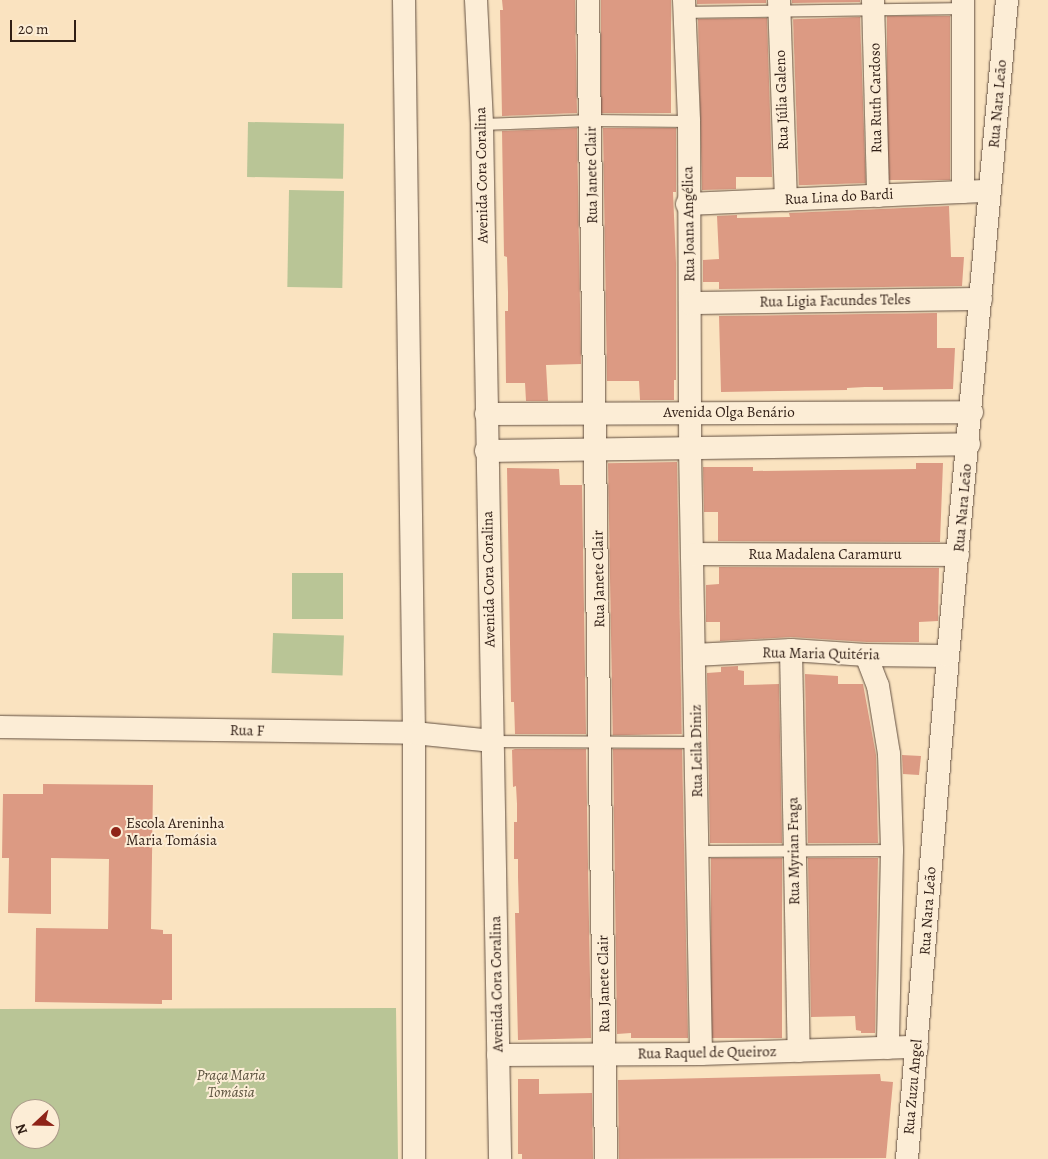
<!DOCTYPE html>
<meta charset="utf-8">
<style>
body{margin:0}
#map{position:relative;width:1048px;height:1159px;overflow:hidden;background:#fae3c0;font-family:Alegreya,serif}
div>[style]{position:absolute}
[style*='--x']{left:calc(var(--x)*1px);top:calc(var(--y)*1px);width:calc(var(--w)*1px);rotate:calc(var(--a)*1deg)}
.green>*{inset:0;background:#b9c596;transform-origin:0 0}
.building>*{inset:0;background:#dc9a83;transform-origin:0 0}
.roads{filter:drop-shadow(0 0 1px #624f40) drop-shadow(0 0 1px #624f40)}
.service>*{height:11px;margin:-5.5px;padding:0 5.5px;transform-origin:5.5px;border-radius:5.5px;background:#fcedd6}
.minor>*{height:22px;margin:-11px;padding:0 11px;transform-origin:11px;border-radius:11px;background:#fcedd6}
.dots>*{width:14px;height:14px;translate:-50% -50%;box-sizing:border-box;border:2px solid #fcedd6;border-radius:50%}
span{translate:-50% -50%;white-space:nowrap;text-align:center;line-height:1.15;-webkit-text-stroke:4px #fcedd6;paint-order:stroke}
.street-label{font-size:15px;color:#301e15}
.poi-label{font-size:15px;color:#301e15}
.left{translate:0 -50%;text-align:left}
.park-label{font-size:15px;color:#59503c;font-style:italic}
.north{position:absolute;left:10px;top:1099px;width:50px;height:50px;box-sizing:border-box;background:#fcedd6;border:1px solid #aa9a89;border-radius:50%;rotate:249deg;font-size:14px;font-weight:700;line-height:20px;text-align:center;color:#301e15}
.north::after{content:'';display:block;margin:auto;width:18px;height:22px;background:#8f2418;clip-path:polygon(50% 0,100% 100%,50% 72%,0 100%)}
.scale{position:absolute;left:10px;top:20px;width:66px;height:22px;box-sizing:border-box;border:2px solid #301e15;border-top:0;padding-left:6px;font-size:15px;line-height:18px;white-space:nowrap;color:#301e15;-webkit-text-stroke:4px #fcedd6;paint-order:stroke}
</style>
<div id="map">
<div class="green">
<i style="left:248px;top:122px;width:96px;height:55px;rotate:1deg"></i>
<i style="left:344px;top:191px;width:97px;height:55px;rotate:91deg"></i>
<i style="left:292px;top:573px;width:51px;height:46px"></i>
<i style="left:273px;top:633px;width:71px;height:40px;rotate:2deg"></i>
<i style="clip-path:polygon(evenodd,396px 1008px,398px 1159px,0 1159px,0 1009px,396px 1008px,20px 1109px,50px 1109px,50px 1139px,20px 1139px,20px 1109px)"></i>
</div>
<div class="building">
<i style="clip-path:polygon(502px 0,575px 0,577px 113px,502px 116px,500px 10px,503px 10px)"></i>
<i style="left:601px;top:0;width:70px;height:113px"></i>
<i style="clip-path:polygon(697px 0,766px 0,766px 3px,697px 4px)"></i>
<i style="clip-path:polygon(792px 0,860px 0,860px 2px,792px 3px)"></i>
<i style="left:950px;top:16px;width:164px;height:63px;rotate:90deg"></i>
<i style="left:860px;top:17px;width:166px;height:67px;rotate:88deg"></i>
<i style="clip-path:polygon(767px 18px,772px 177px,736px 177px,736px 189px,702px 190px,698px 19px)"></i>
<i style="clip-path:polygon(577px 128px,581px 364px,546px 365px,548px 401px,526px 401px,525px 383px,506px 383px,505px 311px,508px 311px,508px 293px,507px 257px,504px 256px,502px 131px)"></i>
<i style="clip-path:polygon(603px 128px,676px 128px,676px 192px,673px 192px,676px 263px,676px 380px,674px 380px,674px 400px,640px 400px,639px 381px,607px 381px)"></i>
<i style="clip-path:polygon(949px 206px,951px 257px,964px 257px,962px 286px,719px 289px,719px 282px,703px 282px,703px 260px,719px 259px,717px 216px,737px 215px,737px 218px,790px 217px,789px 213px)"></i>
<i style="clip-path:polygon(937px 313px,937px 348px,955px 348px,953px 389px,883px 390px,883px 387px,865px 387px,847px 388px,847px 390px,721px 392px,719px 316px)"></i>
<i style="left:677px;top:462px;width:272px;height:69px;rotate:89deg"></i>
<i style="clip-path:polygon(916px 463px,943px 463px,940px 542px,718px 541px,718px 512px,704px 512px,703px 467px,753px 467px,753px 471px,916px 469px)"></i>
<i style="clip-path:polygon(507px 468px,559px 469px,560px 485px,582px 485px,586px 734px,515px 734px,514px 702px,511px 702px)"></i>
<i style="clip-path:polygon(719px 567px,939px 568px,938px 621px,919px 622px,919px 642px,867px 642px,791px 637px,720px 641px,720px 622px,706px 622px,706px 585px,719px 584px)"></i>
<i style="clip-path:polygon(738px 666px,738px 670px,744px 671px,744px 685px,779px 684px,782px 843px,710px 843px,707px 673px,721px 672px,721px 667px)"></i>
<i style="clip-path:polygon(805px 674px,838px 676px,838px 684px,863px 684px,876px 755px,878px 843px,808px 843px)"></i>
<i style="clip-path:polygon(515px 749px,586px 749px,591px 1038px,518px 1040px,515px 913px,519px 913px,518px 877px,518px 859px,514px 859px,514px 822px,517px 822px,517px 804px,516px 786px,513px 787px,512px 750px)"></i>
<i style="clip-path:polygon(613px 749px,682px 749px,688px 1038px,631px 1038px,631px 1033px,617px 1034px)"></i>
<i style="clip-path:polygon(902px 755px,921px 756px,919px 775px,903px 774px)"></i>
<i style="clip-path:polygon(43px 784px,153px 785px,151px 929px,163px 930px,163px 934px,172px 934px,172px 1000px,162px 1000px,162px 1004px,35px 1002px,36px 928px,108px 929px,109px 859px,51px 858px,51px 914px,8px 913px,9px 858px,2px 858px,3px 794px,43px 794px)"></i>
<i style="left:711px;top:858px;width:71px;height:180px"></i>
<i style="clip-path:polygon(808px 858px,878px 858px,875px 1033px,861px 1033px,861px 1031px,856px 1030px,855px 1016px,811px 1017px)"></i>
<i style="clip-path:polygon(880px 1074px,881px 1081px,893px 1082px,886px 1158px,619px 1159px,618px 1080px)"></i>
<i style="clip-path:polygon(518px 1079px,539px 1079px,539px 1094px,592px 1093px,593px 1159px,522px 1159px,522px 1154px,518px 1154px)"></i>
</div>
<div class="roads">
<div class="service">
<i style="--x:684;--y:12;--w:279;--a:-0.8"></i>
<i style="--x:482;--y:124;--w:109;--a:-2.1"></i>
<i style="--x:591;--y:120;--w:98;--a:0.6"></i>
<i style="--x:493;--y:741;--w:204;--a:0.3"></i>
<i style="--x:698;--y:851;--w:194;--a:-0.3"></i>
</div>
<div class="minor">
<i style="--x:404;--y:0;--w:733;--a:89.22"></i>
<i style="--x:414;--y:733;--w:426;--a:90"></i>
<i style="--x:476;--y:0;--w:124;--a:87.2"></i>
<i style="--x:482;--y:124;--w:1035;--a:89"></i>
<i style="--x:588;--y:0;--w:1159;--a:89.11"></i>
<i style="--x:684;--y:0;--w:121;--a:87.6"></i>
<i style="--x:689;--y:121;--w:327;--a:89.8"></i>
<i style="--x:690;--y:448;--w:606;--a:88.96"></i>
<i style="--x:779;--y:0;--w:200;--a:88"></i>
<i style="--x:873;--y:0;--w:196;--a:88.5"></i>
<i style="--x:963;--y:192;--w:192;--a:-90"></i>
<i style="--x:687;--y:204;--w:303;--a:-2.5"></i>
<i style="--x:690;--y:303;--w:291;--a:-0.8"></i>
<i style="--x:486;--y:414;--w:486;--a:-0.2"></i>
<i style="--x:486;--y:451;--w:483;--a:-0.8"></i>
<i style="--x:692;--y:554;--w:266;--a:0.2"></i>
<i style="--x:791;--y:650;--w:401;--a:88.9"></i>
<i style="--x:694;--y:655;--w:97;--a:-3"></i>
<i style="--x:791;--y:650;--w:75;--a:3.8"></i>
<i style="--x:866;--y:655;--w:82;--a:0.7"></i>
<i style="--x:866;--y:655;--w:33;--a:69"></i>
<i style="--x:878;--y:686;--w:69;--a:80.8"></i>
<i style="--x:889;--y:754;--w:96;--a:88.2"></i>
<i style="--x:892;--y:850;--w:198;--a:91.2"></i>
<i style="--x:0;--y:727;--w:414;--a:0.8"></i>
<i style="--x:414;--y:733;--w:79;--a:5.8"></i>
<i style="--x:498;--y:1055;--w:203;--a:-0.3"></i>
<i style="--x:701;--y:1054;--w:216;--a:-1.9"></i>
<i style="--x:907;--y:1159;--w:505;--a:-85.34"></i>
<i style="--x:948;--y:656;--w:659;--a:-84.86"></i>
</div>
</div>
<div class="dots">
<i style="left:116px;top:832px;background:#8f2418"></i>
</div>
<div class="street-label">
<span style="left:876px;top:98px;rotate:-91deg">Rua Ruth Cardoso</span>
<span style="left:782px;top:100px;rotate:-92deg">Rua Júlia Galeno</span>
<span style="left:998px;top:104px;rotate:-85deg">Rua Nara Leão</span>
<span style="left:482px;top:175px;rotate:-91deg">Avenida Cora Coralina</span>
<span style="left:592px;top:175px;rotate:-91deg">Rua Janete Clair</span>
<span style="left:839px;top:197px;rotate:-3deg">Rua Lina do Bardi</span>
<span style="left:689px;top:224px;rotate:-91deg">Rua Joana Angélica</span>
<span style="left:835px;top:301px;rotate:-1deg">Rua Ligia Facundes Teles</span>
<span style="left:729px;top:413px">Avenida Olga Benário</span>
<span style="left:963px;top:508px;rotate:-85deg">Rua Nara Leão</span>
<span style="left:825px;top:555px">Rua Madalena Caramuru</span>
<span style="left:489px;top:579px;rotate:-91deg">Avenida Cora Coralina</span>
<span style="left:599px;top:579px;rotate:-91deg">Rua Janete Clair</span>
<span style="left:821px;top:654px;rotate:1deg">Rua Maria Quitéria</span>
<span style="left:247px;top:731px;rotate:1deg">Rua F</span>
<span style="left:697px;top:751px;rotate:-91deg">Rua Leila Diniz</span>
<span style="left:794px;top:851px;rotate:-91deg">Rua Myrian Fraga</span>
<span style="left:928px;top:911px;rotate:-86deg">Rua Nara Leão</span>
<span style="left:497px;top:984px;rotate:-91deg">Avenida Cora Coralina</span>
<span style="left:604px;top:984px;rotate:-91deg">Rua Janete Clair</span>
<span style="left:707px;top:1053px;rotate:-1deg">Rua Raquel de Queiroz</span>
<span style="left:913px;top:1087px;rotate:-85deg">Rua Zuzu Angel</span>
</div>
<div class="poi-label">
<span class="left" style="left:126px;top:832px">Escola Areninha<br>Maria Tomásia</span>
</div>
<div class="park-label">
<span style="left:231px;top:1084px">Praça Maria<br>Tomásia</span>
</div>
<div class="north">N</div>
<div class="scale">20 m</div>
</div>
